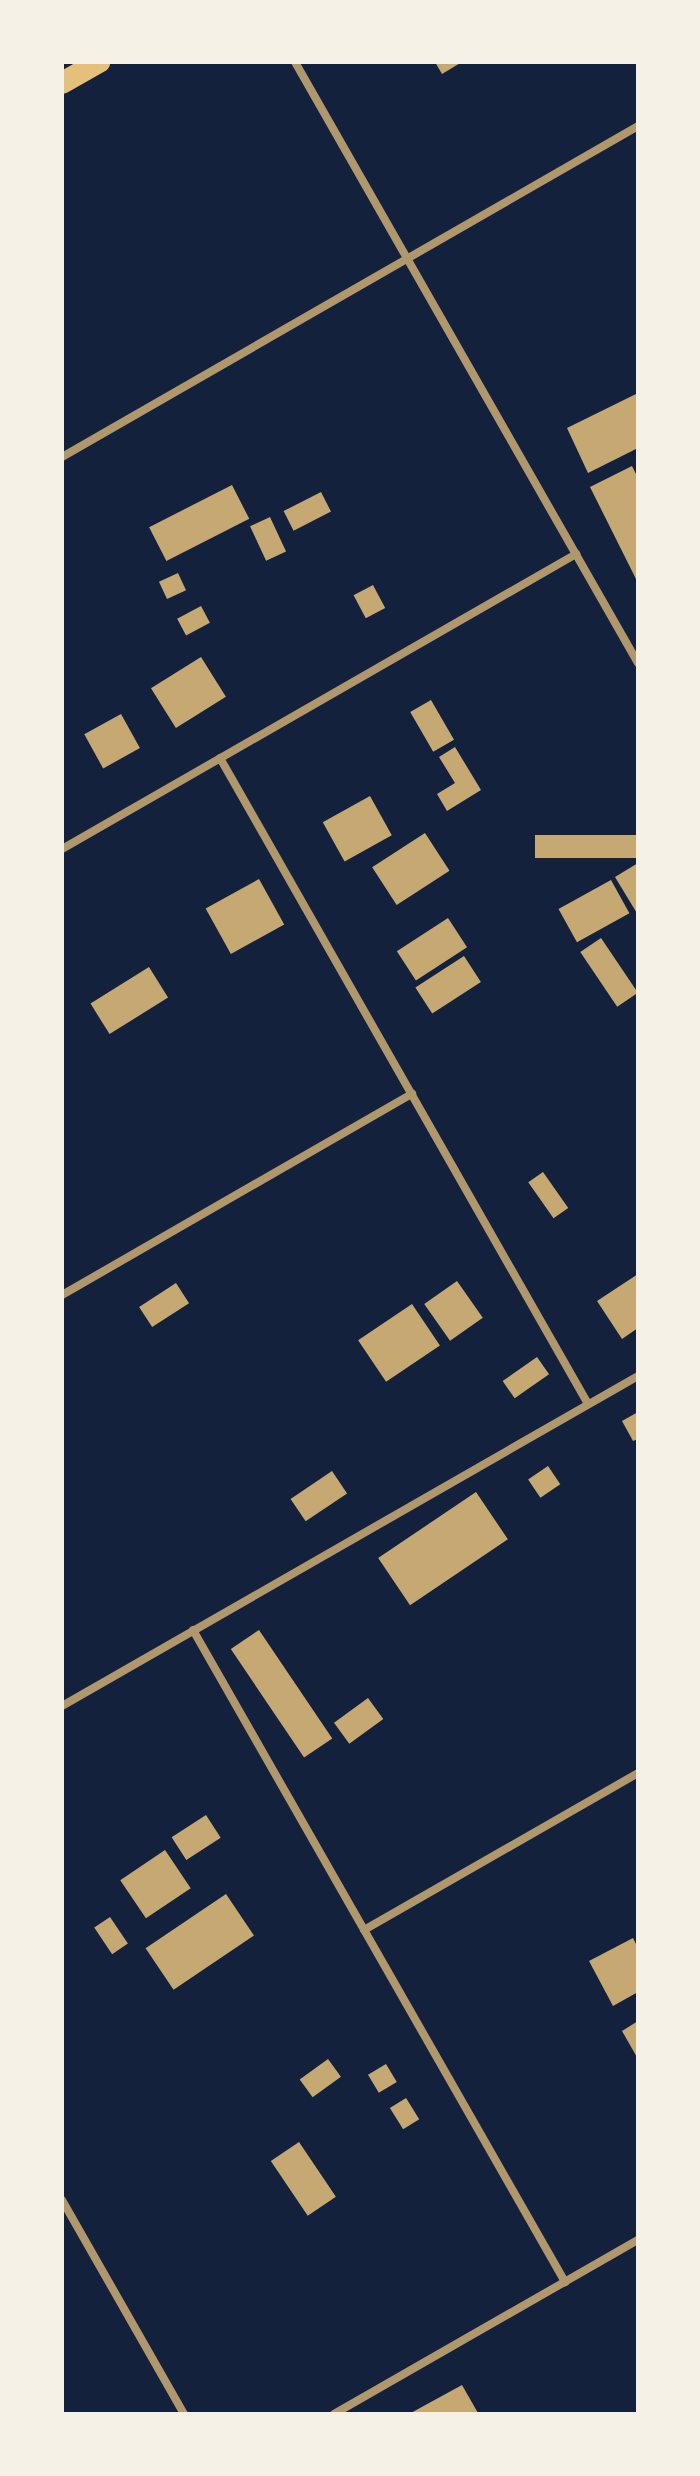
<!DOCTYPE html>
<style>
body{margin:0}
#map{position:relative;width:700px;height:2476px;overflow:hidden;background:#14213d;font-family:"Sofia Sans Condensed",sans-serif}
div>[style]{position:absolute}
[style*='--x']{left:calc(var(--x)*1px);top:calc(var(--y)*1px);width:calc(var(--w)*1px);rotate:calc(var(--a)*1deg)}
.building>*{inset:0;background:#c6a872;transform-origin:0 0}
.minor>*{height:8px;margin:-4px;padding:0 4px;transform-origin:4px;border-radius:4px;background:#b1986c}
.trunk>*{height:22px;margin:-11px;padding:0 11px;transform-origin:11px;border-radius:11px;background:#e5c07b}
span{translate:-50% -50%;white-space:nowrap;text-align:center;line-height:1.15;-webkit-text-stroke:6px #f6f1e7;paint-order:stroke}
.frame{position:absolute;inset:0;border:64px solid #f6f1e7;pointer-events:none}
</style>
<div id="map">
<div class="building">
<i style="clip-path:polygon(435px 62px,462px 62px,442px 74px)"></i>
<i style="clip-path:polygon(638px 393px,638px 448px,588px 473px,567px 428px)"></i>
<i style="clip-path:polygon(632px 466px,638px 478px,638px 583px,590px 487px)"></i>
<i style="left:232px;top:485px;width:38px;height:93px;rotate:63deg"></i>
<i style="left:321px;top:492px;width:22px;height:42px;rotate:63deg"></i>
<i style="left:270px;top:517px;width:38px;height:22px;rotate:65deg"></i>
<i style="left:178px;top:573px;width:19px;height:21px;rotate:65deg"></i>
<i style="left:373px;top:585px;width:26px;height:22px;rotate:62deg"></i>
<i style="left:201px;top:606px;width:19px;height:27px;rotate:62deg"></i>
<i style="left:201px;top:657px;width:47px;height:59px;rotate:58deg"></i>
<i style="left:431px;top:700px;width:46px;height:24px;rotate:60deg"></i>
<i style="left:121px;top:714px;width:39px;height:42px;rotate:61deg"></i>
<i style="clip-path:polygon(455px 747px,481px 790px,447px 811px,437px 794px,455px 783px,439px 757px)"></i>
<i style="left:370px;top:796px;width:45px;height:54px;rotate:61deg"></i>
<i style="left:425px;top:833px;width:45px;height:63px;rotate:57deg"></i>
<i style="left:638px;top:835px;width:23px;height:103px;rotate:90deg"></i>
<i style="clip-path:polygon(638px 863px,638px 915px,615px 877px)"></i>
<i style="left:259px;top:879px;width:52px;height:61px;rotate:61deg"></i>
<i style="left:611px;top:880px;width:38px;height:60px;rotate:61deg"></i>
<i style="left:448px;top:918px;width:35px;height:61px;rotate:57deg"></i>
<i style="left:601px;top:938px;width:66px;height:25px;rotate:56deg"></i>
<i style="left:464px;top:956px;width:31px;height:58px;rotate:57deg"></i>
<i style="left:149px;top:967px;width:36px;height:69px;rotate:58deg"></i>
<i style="left:543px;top:1172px;width:44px;height:18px;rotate:55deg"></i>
<i style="clip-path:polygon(638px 1274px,638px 1328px,622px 1339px,597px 1301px)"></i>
<i style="left:457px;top:1281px;width:45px;height:40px;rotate:55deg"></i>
<i style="left:176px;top:1283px;width:24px;height:44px;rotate:57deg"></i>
<i style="left:412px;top:1304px;width:50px;height:65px;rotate:56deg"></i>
<i style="left:537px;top:1357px;width:21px;height:42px;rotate:55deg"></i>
<i style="clip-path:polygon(638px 1412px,638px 1439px,633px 1441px,622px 1421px)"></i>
<i style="left:548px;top:1466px;width:22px;height:24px;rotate:56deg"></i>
<i style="left:332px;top:1471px;width:27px;height:50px;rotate:56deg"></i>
<i style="left:476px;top:1492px;width:57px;height:118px;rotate:56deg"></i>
<i style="left:259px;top:1630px;width:131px;height:34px;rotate:56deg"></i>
<i style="left:368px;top:1698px;width:26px;height:42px;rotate:54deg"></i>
<i style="left:206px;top:1815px;width:27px;height:41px;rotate:57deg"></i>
<i style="left:165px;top:1850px;width:46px;height:54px;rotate:56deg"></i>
<i style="left:226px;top:1894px;width:50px;height:97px;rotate:56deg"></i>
<i style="left:110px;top:1917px;width:32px;height:19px;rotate:56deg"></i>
<i style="clip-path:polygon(633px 1938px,638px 1948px,638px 1992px,613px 2006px,589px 1961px)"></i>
<i style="clip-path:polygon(638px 2021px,638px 2059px,622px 2031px)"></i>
<i style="left:328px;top:2059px;width:22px;height:35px;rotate:54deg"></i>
<i style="left:386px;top:2064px;width:21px;height:21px;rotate:59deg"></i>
<i style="left:406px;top:2098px;width:25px;height:19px;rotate:58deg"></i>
<i style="left:299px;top:2142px;width:66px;height:34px;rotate:56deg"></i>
<i style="clip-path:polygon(462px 2385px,478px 2413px,409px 2414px)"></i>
</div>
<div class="minor">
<i style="--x:295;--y:62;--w:692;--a:60.29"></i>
<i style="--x:62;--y:457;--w:664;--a:-29.88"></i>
<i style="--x:220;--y:758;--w:743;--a:60.33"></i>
<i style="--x:62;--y:849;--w:593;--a:-29.85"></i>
<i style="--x:62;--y:1295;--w:404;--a:-29.9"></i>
<i style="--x:193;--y:1630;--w:751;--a:60.29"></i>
<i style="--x:62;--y:1706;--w:664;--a:-29.81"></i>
<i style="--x:364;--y:1930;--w:316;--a:-29.8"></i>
<i style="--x:62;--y:2200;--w:246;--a:60.3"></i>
<i style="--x:334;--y:2414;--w:350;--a:-29.8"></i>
</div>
<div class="trunk">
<i style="--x:62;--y:83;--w:43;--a:-29.6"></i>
</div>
<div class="frame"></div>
</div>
